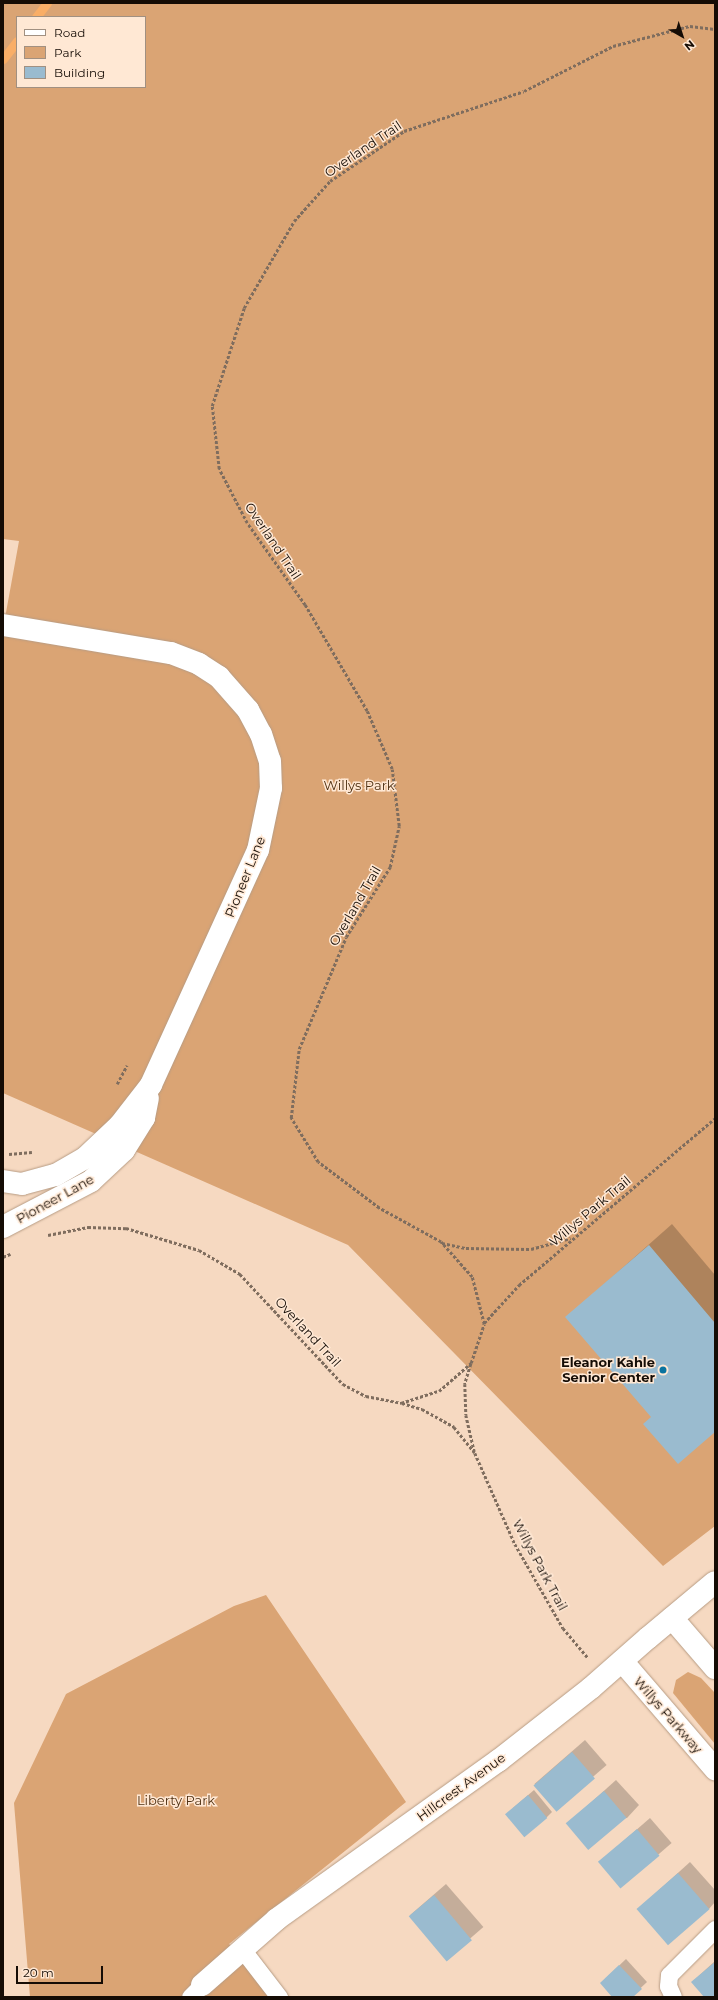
<!DOCTYPE html>
<style>
body{margin:0}
#map{position:relative;width:718px;height:2000px;overflow:hidden;background:#f6d9c1;font-family:Montserrat,sans-serif}
div>[style]{position:absolute}
[style*='--x']{left:calc(var(--x)*1px);top:calc(var(--y)*1px);width:calc(var(--w)*1px);rotate:calc(var(--a)*1deg)}
.green>*{inset:0;background:#daa474}
.shadow>*{inset:0;background:#0003;transform-origin:0 0}
.stream>*{height:9px;margin:-4.5px;padding:0 4.5px;transform-origin:4.5px;border-radius:4.5px;background:#f9ae67}
.building>*{inset:0;background:#9abbcf;transform-origin:0 0}
.path>*{height:2.5px;margin-top:-1.25px;transform-origin:0;background:repeating-linear-gradient(90deg,#7f6d5e 0 3px,transparent 0 5px)}
.roads{filter:drop-shadow(0 0 1px #b79c84) drop-shadow(0 0 1px #b79c84)}
.lane>*{height:17px;margin:-8.5px;padding:0 8.5px;transform-origin:8.5px;border-radius:8.5px;background:#fff}
.street>*{height:22px;margin:-11px;padding:0 11px;transform-origin:11px;border-radius:11px;background:#fff}
.secondary>*{height:22px;margin:-11px;padding:0 11px;transform-origin:11px;border-radius:11px;background:#fff}
.dots>*{width:11px;height:11px;translate:-50% -50%;box-sizing:border-box;border:2px solid #ffe8d4;border-radius:50%}
span{translate:-50% -50%;white-space:nowrap;text-align:center;line-height:1.15;-webkit-text-stroke:3px #ffe8d4;paint-order:stroke}
.street-label{font-size:13px;color:#150c05}
.park-label{font-size:13px;color:#4f3012}
.poi-label{font-size:13px;color:#150c05;font-weight:700}
.right{translate:-100% -50%;text-align:right}
.frame{position:absolute;inset:0;border:4px solid #150c05;pointer-events:none}
.legend{position:absolute;left:16px;top:16px;width:130px;height:72px;box-sizing:border-box;background:#ffe8d4;border:1px solid #a19081;margin:0;padding:5px 7px;list-style:none;font-size:12px;color:#150c05}
.legend li{display:flex;align-items:center;gap:8px;height:20px}
.legend b{width:20px;border:1px solid #a19081}
.north{position:absolute;left:662px;top:16px;width:40px;height:40px;-webkit-text-stroke:3px #ffe8d4;paint-order:stroke;rotate:141deg;font-size:11px;font-weight:700;line-height:16px;text-align:center;color:#150c05}
.north::after{content:'';display:block;margin:auto;width:14px;height:18px;background:#150c05;clip-path:polygon(50% 0,100% 100%,50% 72%,0 100%)}
.scale{position:absolute;left:16px;top:1966px;width:87px;height:18px;box-sizing:border-box;border:2px solid #150c05;border-top:0;padding-left:5px;font-size:12px;line-height:14px;white-space:nowrap;color:#150c05;-webkit-text-stroke:3px #ffe8d4;paint-order:stroke}
</style>
<div id="map">
<div class="green">
<i style="clip-path:polygon(evenodd,3px 3px,715px 3px,715px 1526px,663px 1566px,348px 1245px,3px 1093px,3px 629px,19px 541px,3px 539px,3px 3px,17px 17px,145px 17px,145px 87px,17px 87px,17px 17px)"></i>
<i style="clip-path:polygon(266px 1595px,406px 1802px,229px 1944px,290px 1997px,30px 1997px,14px 1803px,66px 1694px,234px 1606px)"></i>
<i style="clip-path:polygon(688px 1672px,701px 1678px,715px 1693px,715px 1744px,673px 1693px,676px 1680px)"></i>
</div>
<div class="shadow">
<i style="clip-path:polygon(672px 1224px,715px 1275px,715px 1431px,652px 1416px,567px 1317px)"></i>
<i style="left:585px;top:1740px;width:33px;height:67px;rotate:49deg"></i>
<i style="clip-path:polygon(616px 1780px,639px 1805px,627px 1818px,567px 1824px)"></i>
<i style="clip-path:polygon(534px 1790px,552px 1812px,546px 1818px,513px 1808px)"></i>
<i style="left:650px;top:1818px;width:33px;height:67px;rotate:49deg"></i>
<i style="clip-path:polygon(690px 1862px,715px 1890px,715px 1902px,709px 1909px,638px 1909px)"></i>
<i style="left:446px;top:1884px;width:57px;height:47px;rotate:49deg"></i>
<i style="clip-path:polygon(626px 1959px,647px 1982px,631px 1997px,614px 1997px,607px 1977px)"></i>
<i style="clip-path:polygon(715px 1961px,715px 1997px,705px 1997px,692px 1982px)"></i>
</div>
<div class="stream">
<i style="--x:36;--y:17;--w:18;--a:-52"></i>
<i style="--x:3;--y:59;--w:23;--a:-52"></i>
</div>
<div class="building">
<i style="clip-path:polygon(649px 1245px,715px 1323px,715px 1432px,678px 1464px,643px 1424px,651px 1417px,565px 1317px)"></i>
<i style="left:572px;top:1752px;width:35px;height:51px;rotate:49deg"></i>
<i style="left:604px;top:1791px;width:35px;height:50px;rotate:50deg"></i>
<i style="left:528px;top:1795px;width:30px;height:30px;rotate:50deg"></i>
<i style="left:637px;top:1829px;width:35px;height:51px;rotate:50deg"></i>
<i style="left:678px;top:1873px;width:48px;height:55px;rotate:49deg"></i>
<i style="left:434px;top:1895px;width:59px;height:33px;rotate:50deg"></i>
<i style="clip-path:polygon(715px 1962px,715px 1997px,704px 1997px,691px 1982px)"></i>
<i style="clip-path:polygon(619px 1965px,642px 1989px,633px 1997px,612px 1997px,600px 1983px)"></i>
</div>
<div class="path">
<i style="--x:117;--y:1084;--w:21;--a:-62"></i>
<i style="--x:9;--y:1154;--w:23;--a:-5"></i>
<i style="--x:48;--y:1235;--w:41;--a:-11.3"></i>
<i style="--x:88;--y:1227;--w:38;--a:2"></i>
<i style="--x:126;--y:1228;--w:76;--a:16.8"></i>
<i style="--x:199;--y:1250;--w:48;--a:30.3"></i>
<i style="--x:240;--y:1274;--w:151;--a:46.9"></i>
<i style="--x:343;--y:1384;--w:26;--a:28"></i>
<i style="--x:366;--y:1396;--w:36;--a:11"></i>
<i style="--x:401;--y:1403;--w:40;--a:-18"></i>
<i style="--x:439;--y:1391;--w:43;--a:-41.2"></i>
<i style="--x:471;--y:1363;--w:41;--a:-71.6"></i>
<i style="--x:484;--y:1324;--w:49;--a:-104.3"></i>
<i style="--x:472;--y:1277;--w:47;--a:-131.5"></i>
<i style="--x:441;--y:1242;--w:71;--a:-151.3"></i>
<i style="--x:379;--y:1208;--w:76;--a:-143"></i>
<i style="--x:318;--y:1162;--w:52;--a:-121.5"></i>
<i style="--x:291;--y:1118;--w:69;--a:-83.4"></i>
<i style="--x:299;--y:1049;--w:121;--a:-67.2"></i>
<i style="--x:346;--y:937;--w:83;--a:-57.8"></i>
<i style="--x:390;--y:867;--w:42;--a:-77.6"></i>
<i style="--x:399;--y:826;--w:57;--a:-97"></i>
<i style="--x:392;--y:769;--w:63;--a:-113.3"></i>
<i style="--x:367;--y:711;--w:123;--a:-120.3"></i>
<i style="--x:305;--y:605;--w:100;--a:-125.3"></i>
<i style="--x:247;--y:523;--w:61;--a:-117.4"></i>
<i style="--x:219;--y:469;--w:63;--a:-96.3"></i>
<i style="--x:212;--y:406;--w:103;--a:-71.9"></i>
<i style="--x:244;--y:308;--w:100;--a:-60.1"></i>
<i style="--x:294;--y:221;--w:54;--a:-48"></i>
<i style="--x:330;--y:181;--w:89;--a:-34"></i>
<i style="--x:404;--y:131;--w:126;--a:-18.4"></i>
<i style="--x:524;--y:91;--w:100;--a:-26.8"></i>
<i style="--x:613;--y:46;--w:80;--a:-14.6"></i>
<i style="--x:690;--y:26;--w:25;--a:7"></i>
<i style="--x:442;--y:1243;--w:25;--a:12"></i>
<i style="--x:466;--y:1248;--w:65;--a:0.9"></i>
<i style="--x:531;--y:1249;--w:41;--a:-15.4"></i>
<i style="--x:3;--y:1257;--w:8;--a:-23"></i>
<i style="--x:484;--y:1323;--w:52;--a:-47.4"></i>
<i style="--x:519;--y:1285;--w:257;--a:-40.4"></i>
<i style="--x:471;--y:1364;--w:21;--a:107"></i>
<i style="--x:465;--y:1384;--w:31;--a:88"></i>
<i style="--x:466;--y:1415;--w:37;--a:77"></i>
<i style="--x:402;--y:1403;--w:21;--a:17"></i>
<i style="--x:422;--y:1409;--w:37;--a:29"></i>
<i style="--x:454;--y:1427;--w:33;--a:51"></i>
<i style="--x:475;--y:1453;--w:99;--a:66.3"></i>
<i style="--x:515;--y:1544;--w:97;--a:60.3"></i>
<i style="--x:563;--y:1628;--w:38;--a:50"></i>
</div>
<div class="roads">
<div class="lane">
<i style="--x:242;--y:1949;--w:61;--a:52.4"></i>
<i style="--x:190;--y:1997;--w:17;--a:-45"></i>
<i style="--x:673;--y:1997;--w:12;--a:-114"></i>
<i style="--x:668;--y:1986;--w:11;--a:-85"></i>
<i style="--x:669;--y:1975;--w:65;--a:-45"></i>
</div>
<div class="street">
<i style="--x:202;--y:1985;--w:100;--a:-41.3"></i>
<i style="--x:277;--y:1919;--w:272;--a:-35.6"></i>
<i style="--x:498;--y:1761;--w:118;--a:-38.1"></i>
<i style="--x:591;--y:1688;--w:76;--a:-41.3"></i>
</div>
<div class="secondary">
<i style="--x:3;--y:625;--w:170;--a:9.5"></i>
<i style="--x:171;--y:653;--w:30;--a:21"></i>
<i style="--x:199;--y:664;--w:24;--a:33"></i>
<i style="--x:219;--y:677;--w:44;--a:48.7"></i>
<i style="--x:248;--y:710;--w:27;--a:62"></i>
<i style="--x:261;--y:734;--w:28;--a:72"></i>
<i style="--x:270;--y:761;--w:27;--a:88"></i>
<i style="--x:271;--y:788;--w:63;--a:101.8"></i>
<i style="--x:258;--y:850;--w:258;--a:114.5"></i>
<i style="--x:151;--y:1085;--w:51;--a:127.8"></i>
<i style="--x:120;--y:1125;--w:48;--a:136.7"></i>
<i style="--x:85;--y:1158;--w:34;--a:150"></i>
<i style="--x:55;--y:1175;--w:34;--a:165"></i>
<i style="--x:22;--y:1184;--w:19;--a:-171"></i>
<i style="--x:3;--y:1227;--w:99;--a:-27.6"></i>
<i style="--x:91;--y:1181;--w:45;--a:-43.2"></i>
<i style="--x:124;--y:1150;--w:38;--a:-58"></i>
<i style="--x:144;--y:1118;--w:20;--a:-79"></i>
<i style="--x:672;--y:1618;--w:66;--a:49.3"></i>
<i style="--x:648;--y:1638;--w:87;--a:-39.9"></i>
<i style="--x:622;--y:1661;--w:143;--a:49.3"></i>
</div>
</div>
<div class="dots">
<i style="left:663px;top:1370px;background:#0b739f"></i>
</div>
<div class="street-label">
<span style="left:363px;top:149px;rotate:-34deg">Overland Trail</span>
<span style="left:273px;top:541px;rotate:56deg">Overland Trail</span>
<span style="left:245px;top:877px;rotate:-68deg">Pioneer Lane</span>
<span style="left:355px;top:906px;rotate:-60deg">Overland Trail</span>
<span style="left:55px;top:1199px;rotate:-29deg">Pioneer Lane</span>
<span style="left:590px;top:1211px;rotate:-40deg">Willys Park Trail</span>
<span style="left:308px;top:1332px;rotate:47deg">Overland Trail</span>
<span style="left:540px;top:1565px;rotate:62deg">Willys Park Trail</span>
<span style="left:668px;top:1715px;rotate:49deg">Willys Parkway</span>
<span style="left:461px;top:1787px;rotate:-36deg">Hillcrest Avenue</span>
</div>
<div class="park-label">
<span style="left:359px;top:785px">Willys Park</span>
<span style="left:176px;top:1800px">Liberty Park</span>
</div>
<div class="poi-label">
<span class="right" style="left:655px;top:1370px">Eleanor Kahle<br>Senior Center</span>
</div>
<div class="frame"></div>
<ul class="legend">
<li><b style="height:5px;background:#fff"></b>Road</li>
<li><b style="height:11px;background:#daa474"></b>Park</li>
<li><b style="height:11px;background:#9abbcf"></b>Building</li>
</ul>
<div class="north">N</div>
<div class="scale">20 m</div>
</div>
